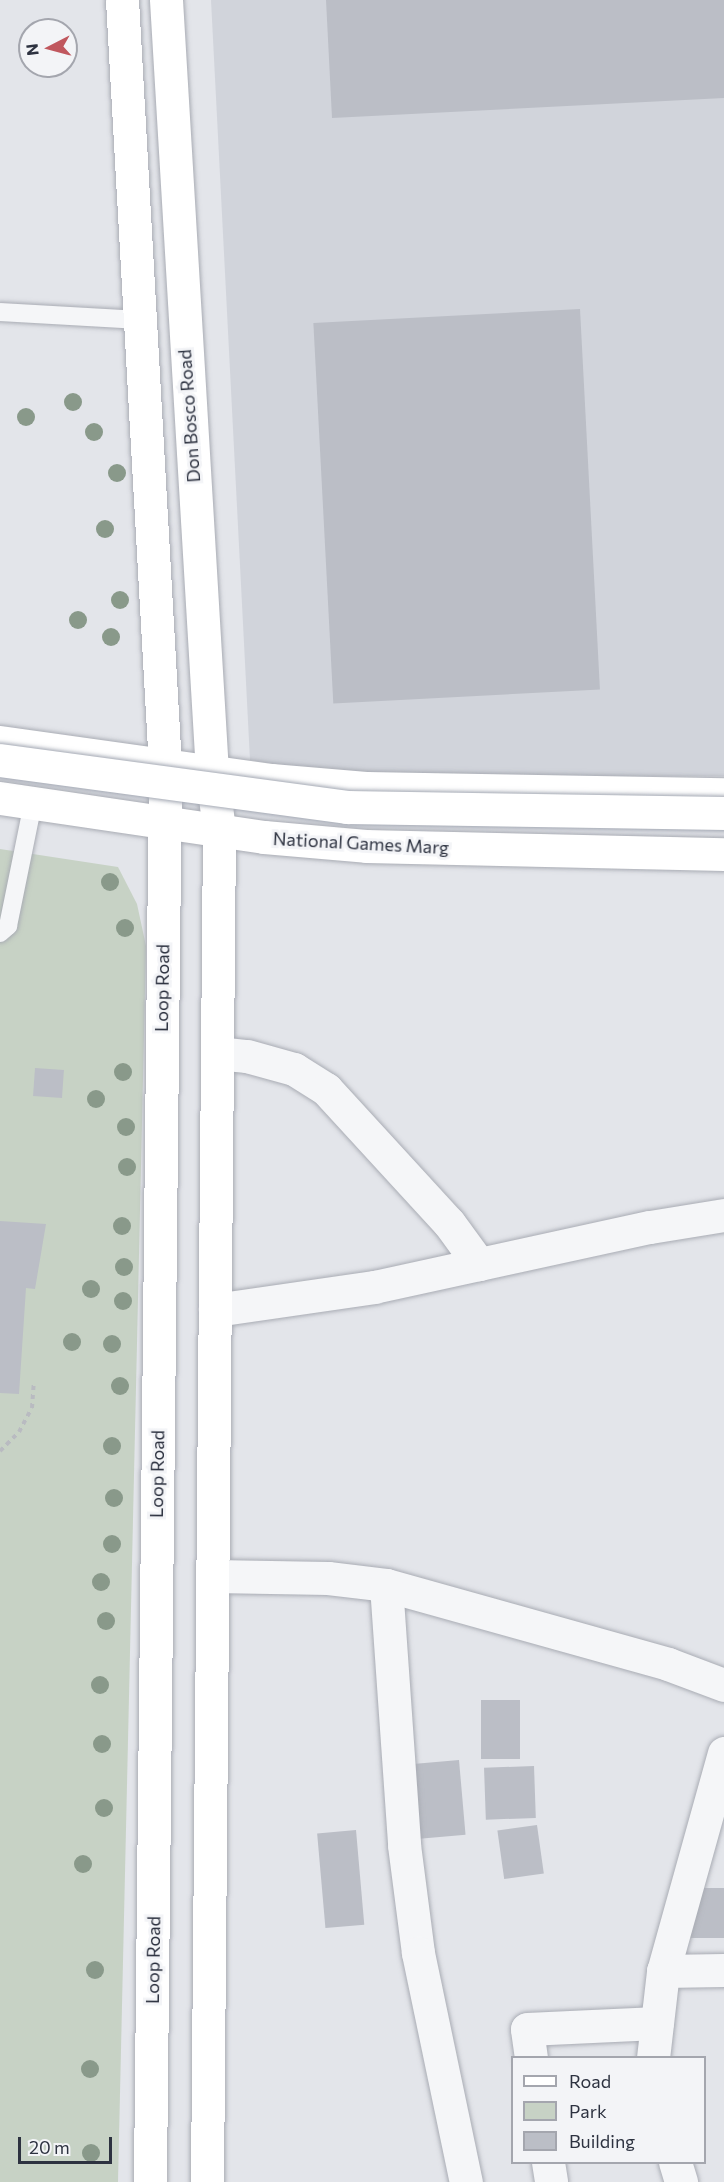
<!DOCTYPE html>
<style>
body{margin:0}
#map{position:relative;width:724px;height:2182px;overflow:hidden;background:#e3e5ea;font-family:Commissioner,sans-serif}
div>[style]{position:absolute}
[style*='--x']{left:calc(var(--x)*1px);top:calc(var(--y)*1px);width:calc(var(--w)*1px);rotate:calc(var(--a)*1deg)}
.built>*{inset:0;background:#d1d4db}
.green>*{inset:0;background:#c7d2c5}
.building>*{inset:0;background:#bbbec6;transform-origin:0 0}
.path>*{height:4px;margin-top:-2px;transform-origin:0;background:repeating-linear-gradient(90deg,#b9bbc1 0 4.5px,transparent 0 9px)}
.roads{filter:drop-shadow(0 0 2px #a9acb4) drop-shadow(0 0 2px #a9acb4)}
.service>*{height:18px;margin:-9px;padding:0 9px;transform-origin:9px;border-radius:9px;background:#f5f6f8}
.minor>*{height:33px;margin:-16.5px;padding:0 16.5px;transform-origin:16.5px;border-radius:16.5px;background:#f5f6f8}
.secondary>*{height:33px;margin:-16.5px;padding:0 16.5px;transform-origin:16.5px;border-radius:16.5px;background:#fff}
.primary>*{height:33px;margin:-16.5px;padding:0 16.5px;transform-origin:16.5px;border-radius:16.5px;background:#fff}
.bridges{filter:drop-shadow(0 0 2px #a4a9b4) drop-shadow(0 0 2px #a4a9b4)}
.primary-bridge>*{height:33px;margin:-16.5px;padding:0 16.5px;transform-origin:16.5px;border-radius:16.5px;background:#fff}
.trees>*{width:18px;height:18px;margin:-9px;border-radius:50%;background:#89998a}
span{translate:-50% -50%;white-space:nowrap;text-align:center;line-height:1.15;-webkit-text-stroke:6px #f3f4f7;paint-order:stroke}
.street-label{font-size:18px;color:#2d3240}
.legend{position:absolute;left:511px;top:2056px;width:195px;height:108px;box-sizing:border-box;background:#f3f4f7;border:2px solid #a4a6ae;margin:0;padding:8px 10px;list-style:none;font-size:18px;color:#2d3240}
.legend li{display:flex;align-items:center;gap:12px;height:30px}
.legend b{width:30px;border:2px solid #a4a6ae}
.north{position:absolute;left:18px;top:18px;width:60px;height:60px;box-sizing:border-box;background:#f3f4f7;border:2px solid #a4a6ae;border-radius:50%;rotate:264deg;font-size:16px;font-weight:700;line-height:24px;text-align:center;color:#2d3240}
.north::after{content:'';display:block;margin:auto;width:21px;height:27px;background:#c0575e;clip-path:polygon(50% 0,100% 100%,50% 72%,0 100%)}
.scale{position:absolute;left:18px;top:2137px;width:94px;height:27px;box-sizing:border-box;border:3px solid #2d3240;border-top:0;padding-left:8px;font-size:18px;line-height:21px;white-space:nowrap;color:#2d3240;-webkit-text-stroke:4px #f3f4f7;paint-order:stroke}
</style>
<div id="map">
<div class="built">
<i style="clip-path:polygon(211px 0,724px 0,724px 776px,358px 777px,250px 760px)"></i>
</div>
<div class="green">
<i style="clip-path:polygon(0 849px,118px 867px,137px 904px,146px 946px,118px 2182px,0 2182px)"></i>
</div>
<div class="building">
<i style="clip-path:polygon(326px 0,724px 0,724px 98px,332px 118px)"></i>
<i style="left:580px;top:309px;width:381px;height:267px;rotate:87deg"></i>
<i style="left:35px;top:1068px;width:29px;height:28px;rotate:4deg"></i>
<i style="clip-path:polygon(0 1221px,46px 1224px,35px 1289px,26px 1288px,19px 1394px,0 1393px)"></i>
<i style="left:481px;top:1700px;width:39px;height:59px"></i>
<i style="left:459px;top:1760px;width:75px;height:46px;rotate:85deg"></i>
<i style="left:534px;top:1766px;width:52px;height:50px;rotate:88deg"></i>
<i style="left:537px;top:1825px;width:49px;height:40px;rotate:82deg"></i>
<i style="left:356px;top:1830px;width:95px;height:39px;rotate:85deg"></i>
<i style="left:724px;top:1888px;width:50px;height:35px;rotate:90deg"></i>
</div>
<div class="path">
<i style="--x:0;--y:1451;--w:27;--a:-45"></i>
<i style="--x:19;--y:1432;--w:27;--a:-62"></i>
<i style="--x:32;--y:1408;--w:27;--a:-86"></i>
</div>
<div class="roads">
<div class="service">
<i style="--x:0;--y:312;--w:140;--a:3.3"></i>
<i style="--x:0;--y:933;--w:11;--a:-41"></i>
<i style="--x:8;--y:926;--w:126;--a:-78.5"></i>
</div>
<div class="minor">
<i style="--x:217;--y:1053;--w:30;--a:6"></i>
<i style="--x:247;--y:1056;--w:49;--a:15.5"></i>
<i style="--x:294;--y:1069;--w:38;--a:32"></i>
<i style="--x:326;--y:1089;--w:182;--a:47.5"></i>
<i style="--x:449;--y:1223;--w:51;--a:53.8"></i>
<i style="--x:215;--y:1310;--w:161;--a:-8.2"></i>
<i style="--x:374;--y:1287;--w:282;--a:-12.3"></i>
<i style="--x:650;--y:1227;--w:75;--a:-9.2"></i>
<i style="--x:213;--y:1576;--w:115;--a:1"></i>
<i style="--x:328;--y:1578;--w:58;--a:6.9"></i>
<i style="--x:386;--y:1585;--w:293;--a:15.6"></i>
<i style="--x:668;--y:1664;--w:60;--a:20.6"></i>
<i style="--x:386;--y:1585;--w:261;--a:86"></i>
<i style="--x:404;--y:1845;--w:109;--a:82.6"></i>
<i style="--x:418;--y:1953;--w:234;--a:78.2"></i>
<i style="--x:724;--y:1753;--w:226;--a:105.6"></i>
<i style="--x:663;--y:1971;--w:61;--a:-0.9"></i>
<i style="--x:531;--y:2058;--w:29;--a:-98"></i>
<i style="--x:527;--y:2029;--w:130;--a:-2.6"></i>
<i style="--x:653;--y:2058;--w:88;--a:-83.4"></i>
<i style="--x:548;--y:2162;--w:20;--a:81"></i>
<i style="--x:675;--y:2162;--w:21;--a:73"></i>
</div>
<div class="secondary">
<i style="--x:122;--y:0;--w:767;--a:86.79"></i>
<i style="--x:165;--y:766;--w:1416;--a:90.61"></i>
<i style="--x:166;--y:0;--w:773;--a:86.59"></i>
<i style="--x:212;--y:772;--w:59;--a:83.2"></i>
<i style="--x:219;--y:831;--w:1351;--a:90.51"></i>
</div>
<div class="primary">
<i style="--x:0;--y:742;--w:274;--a:8"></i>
<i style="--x:271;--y:780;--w:95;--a:4.8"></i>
<i style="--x:366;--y:788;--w:358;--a:1"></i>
<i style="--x:0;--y:798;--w:267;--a:8.4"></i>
<i style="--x:264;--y:837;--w:102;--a:5"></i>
<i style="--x:366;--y:846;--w:358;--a:1.3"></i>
</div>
</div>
<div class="bridges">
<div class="primary-bridge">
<i style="--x:0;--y:760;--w:350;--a:7.7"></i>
<i style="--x:347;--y:807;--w:377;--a:0.9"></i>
</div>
</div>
<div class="trees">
<i style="left:73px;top:402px"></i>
<i style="left:26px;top:417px"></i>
<i style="left:94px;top:432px"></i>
<i style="left:117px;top:473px"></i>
<i style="left:105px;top:529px"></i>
<i style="left:120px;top:600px"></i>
<i style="left:78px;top:620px"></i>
<i style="left:111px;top:637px"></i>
<i style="left:110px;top:882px"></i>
<i style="left:125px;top:928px"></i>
<i style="left:123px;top:1072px"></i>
<i style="left:96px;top:1099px"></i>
<i style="left:126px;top:1127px"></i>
<i style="left:127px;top:1167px"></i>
<i style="left:122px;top:1226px"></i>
<i style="left:124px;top:1267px"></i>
<i style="left:91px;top:1289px"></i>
<i style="left:123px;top:1301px"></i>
<i style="left:72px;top:1342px"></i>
<i style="left:112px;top:1344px"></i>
<i style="left:120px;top:1386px"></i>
<i style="left:112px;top:1446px"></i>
<i style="left:114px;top:1498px"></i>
<i style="left:112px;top:1544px"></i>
<i style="left:101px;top:1582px"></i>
<i style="left:106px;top:1621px"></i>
<i style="left:100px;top:1685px"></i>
<i style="left:102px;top:1744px"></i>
<i style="left:104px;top:1808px"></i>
<i style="left:83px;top:1864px"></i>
<i style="left:95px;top:1970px"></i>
<i style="left:90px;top:2069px"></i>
<i style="left:91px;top:2153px"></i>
</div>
<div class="street-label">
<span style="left:189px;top:416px;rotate:-94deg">Don Bosco Road</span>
<span style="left:361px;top:843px;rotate:3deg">National Games Marg</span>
<span style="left:162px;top:988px;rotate:-89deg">Loop Road</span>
<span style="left:157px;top:1474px;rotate:-89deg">Loop Road</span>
<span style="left:153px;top:1960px;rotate:-89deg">Loop Road</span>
</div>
<ul class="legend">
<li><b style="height:8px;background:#fff"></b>Road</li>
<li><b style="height:16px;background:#c7d2c5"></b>Park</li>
<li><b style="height:16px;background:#bbbec6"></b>Building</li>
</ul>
<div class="north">N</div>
<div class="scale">20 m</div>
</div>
